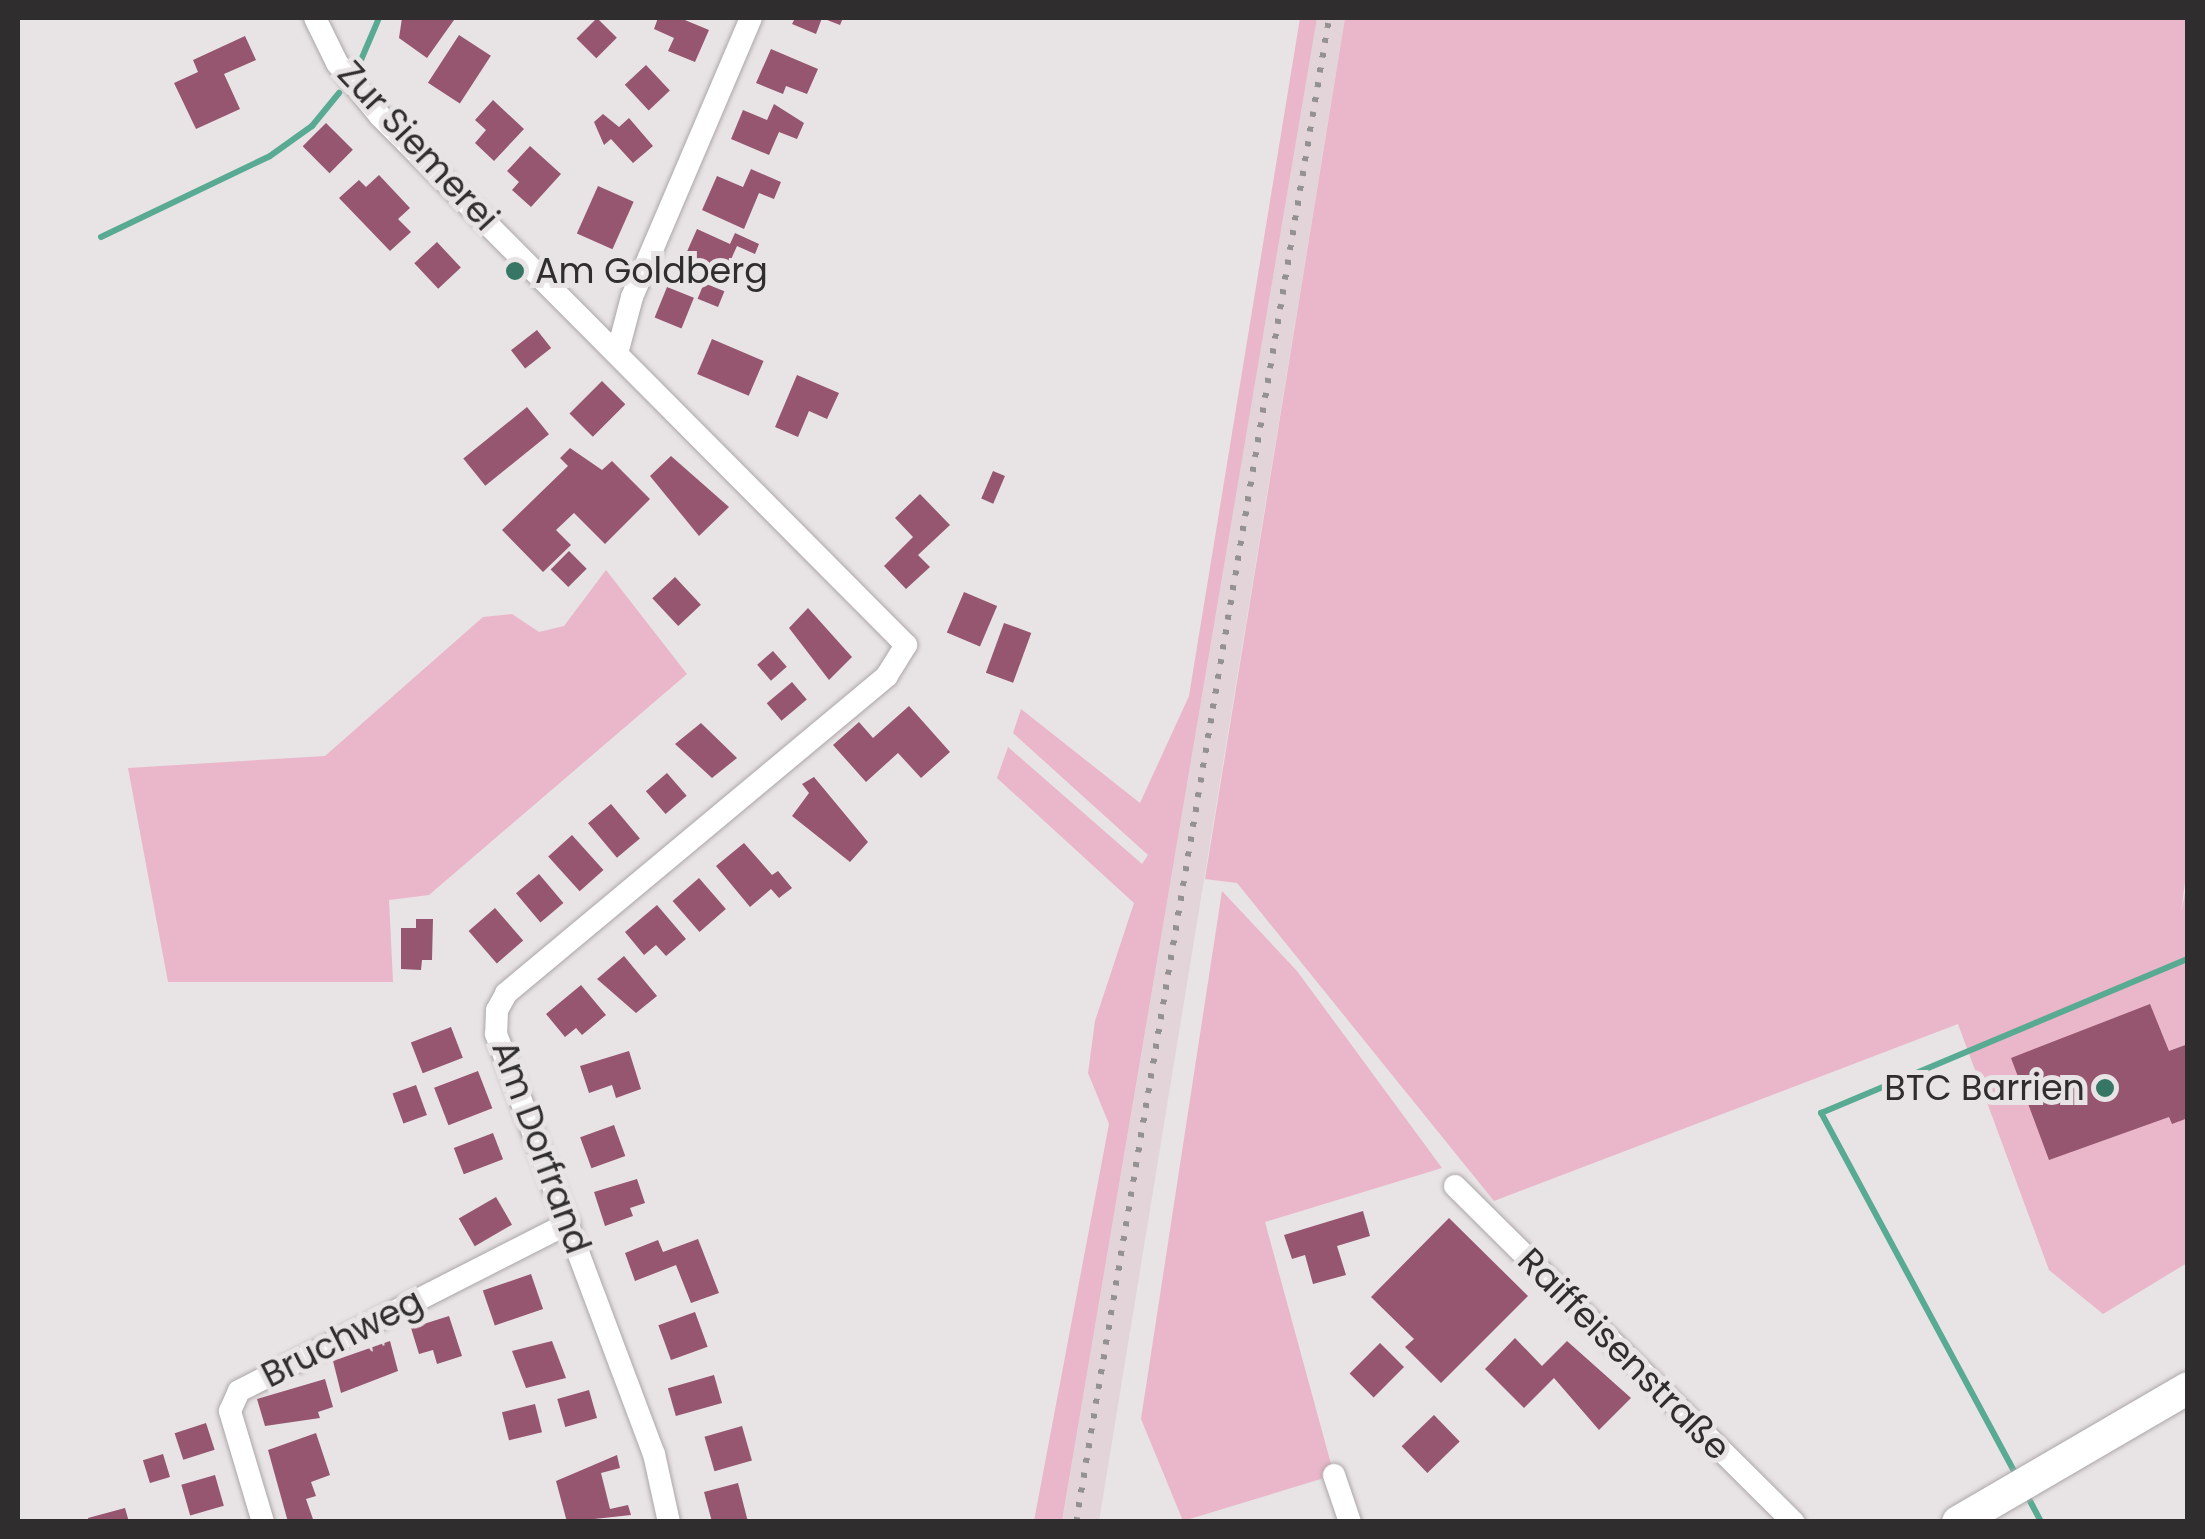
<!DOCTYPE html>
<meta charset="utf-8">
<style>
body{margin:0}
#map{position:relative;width:2205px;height:1539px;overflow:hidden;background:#e8e3e4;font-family:Poppins,sans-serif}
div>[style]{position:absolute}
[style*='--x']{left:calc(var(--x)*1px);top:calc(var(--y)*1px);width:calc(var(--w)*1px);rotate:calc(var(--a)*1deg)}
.built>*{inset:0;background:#e2d4d9}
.green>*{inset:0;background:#eab6c9}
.stream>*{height:6px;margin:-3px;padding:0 3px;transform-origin:3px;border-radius:3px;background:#58ab92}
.building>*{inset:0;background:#965670;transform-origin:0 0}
.roads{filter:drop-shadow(0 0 2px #aba6a8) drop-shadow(0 0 2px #aba6a8)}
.street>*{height:22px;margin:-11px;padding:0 11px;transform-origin:11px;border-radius:11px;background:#fff}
.secondary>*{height:32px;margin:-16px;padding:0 16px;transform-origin:16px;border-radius:16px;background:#fff}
.rail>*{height:6px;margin-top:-3px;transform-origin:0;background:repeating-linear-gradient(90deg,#949192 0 5px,transparent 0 15px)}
.dots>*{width:28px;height:28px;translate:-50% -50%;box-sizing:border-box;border:5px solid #e8e3e4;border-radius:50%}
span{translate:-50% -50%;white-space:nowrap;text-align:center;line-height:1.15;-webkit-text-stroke:10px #e8e3e4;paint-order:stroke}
.street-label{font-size:35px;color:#2f2d2e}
.poi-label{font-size:35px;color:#2f2d2e}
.left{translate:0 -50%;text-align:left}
.right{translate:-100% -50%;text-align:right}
.frame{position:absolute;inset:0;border:20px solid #2f2d2e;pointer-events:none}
</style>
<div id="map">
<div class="built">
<i style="clip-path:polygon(1317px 18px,1345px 18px,1099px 1521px,1062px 1522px)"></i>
</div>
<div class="green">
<i style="clip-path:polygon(1300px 18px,1317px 18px,1062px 1521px,1034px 1521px,1109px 1124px,1088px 1073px,1095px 1021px,1134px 903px,997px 778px,1008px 747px,1142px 864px,1148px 855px,1013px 733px,1021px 709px,1140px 803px,1189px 696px)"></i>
<i style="clip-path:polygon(1345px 18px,2187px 18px,2188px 860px,2181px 912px,2187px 884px,2187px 1263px,2103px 1314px,2049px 1270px,1958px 1024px,1494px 1201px,1237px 883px,1205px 879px)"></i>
<i style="clip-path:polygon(606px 570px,687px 674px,429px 895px,389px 900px,393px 982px,168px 982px,128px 768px,325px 756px,483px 617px,512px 614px,539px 632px,564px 626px)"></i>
<i style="clip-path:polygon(1222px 891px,1297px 971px,1442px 1168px,1265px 1222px,1334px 1475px,1183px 1521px,1141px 1419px)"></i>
</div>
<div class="stream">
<i style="--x:355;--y:74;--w:61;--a:-66.8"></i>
<i style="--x:101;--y:237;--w:187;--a:-25.6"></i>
<i style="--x:270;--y:156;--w:52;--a:-35.5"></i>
<i style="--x:312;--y:126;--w:43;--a:-50.7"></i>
<i style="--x:2014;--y:1471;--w:407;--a:-118.3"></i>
<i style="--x:1821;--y:1113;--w:398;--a:-22.8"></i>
<i style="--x:2030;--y:1501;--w:24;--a:62"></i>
</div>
<div class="building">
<i style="clip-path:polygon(402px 18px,450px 18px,454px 20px,427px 58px,399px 38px)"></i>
<i style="left:597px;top:18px;width:28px;height:29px;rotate:45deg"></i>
<i style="clip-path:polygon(658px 18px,680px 18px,709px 30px,695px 62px,668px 51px,674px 38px,654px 29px)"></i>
<i style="clip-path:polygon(795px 18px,843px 18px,840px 25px,822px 18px,816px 34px,792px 24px)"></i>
<i style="left:459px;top:35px;width:38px;height:57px;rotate:33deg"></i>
<i style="clip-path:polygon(245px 36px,256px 60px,224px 74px,240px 109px,196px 129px,174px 83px,198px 72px,193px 60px)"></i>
<i style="clip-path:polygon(771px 49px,818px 69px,807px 94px,786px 86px,783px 94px,756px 83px)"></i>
<i style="left:646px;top:65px;width:35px;height:29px;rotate:47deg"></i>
<i style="clip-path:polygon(493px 100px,524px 129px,494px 161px,475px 143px,486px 130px,475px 120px)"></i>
<i style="clip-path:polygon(774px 104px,804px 123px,797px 139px,779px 132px,769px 155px,731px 139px,743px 110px,767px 120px)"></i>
<i style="clip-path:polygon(603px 114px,619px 127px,629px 118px,653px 146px,633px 163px,611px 139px,604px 145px,594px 122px)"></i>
<i style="left:326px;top:123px;width:38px;height:33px;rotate:45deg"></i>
<i style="clip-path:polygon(530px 146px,561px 174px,531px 207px,512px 190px,519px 182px,507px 171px)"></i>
<i style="clip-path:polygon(751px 169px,781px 182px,774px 199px,759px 193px,744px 229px,702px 210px,717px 176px,743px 187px)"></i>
<i style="clip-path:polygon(379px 175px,410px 208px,398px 219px,411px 232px,390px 251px,339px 198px,359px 180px,366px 187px)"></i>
<i style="left:598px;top:186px;width:39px;height:52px;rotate:24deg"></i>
<i style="clip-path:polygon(697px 229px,730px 244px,735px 233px,759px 244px,755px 254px,737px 246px,725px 273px,685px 256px)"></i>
<i style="left:437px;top:242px;width:35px;height:31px;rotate:47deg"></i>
<i style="left:704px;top:283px;width:22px;height:17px;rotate:22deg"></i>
<i style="left:667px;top:287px;width:29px;height:33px;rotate:22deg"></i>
<i style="left:537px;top:330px;width:23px;height:33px;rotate:52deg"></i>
<i style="left:712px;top:339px;width:56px;height:38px;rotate:23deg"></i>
<i style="clip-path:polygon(797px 375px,839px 393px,827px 419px,809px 411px,798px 437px,775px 427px)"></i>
<i style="left:602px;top:381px;width:33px;height:46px;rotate:45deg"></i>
<i style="left:527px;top:407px;width:35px;height:82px;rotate:51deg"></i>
<i style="clip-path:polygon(570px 448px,602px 470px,612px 461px,650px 499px,605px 544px,574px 513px,556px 530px,571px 545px,543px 572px,502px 530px,568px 466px,560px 458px)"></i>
<i style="clip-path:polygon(671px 456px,729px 507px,699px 536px,650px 476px)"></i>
<i style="left:993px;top:471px;width:13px;height:30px;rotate:23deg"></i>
<i style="clip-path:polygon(920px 494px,950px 525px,918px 555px,930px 567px,906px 589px,884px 566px,913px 537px,895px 518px)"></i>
<i style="left:569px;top:551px;width:25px;height:26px;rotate:45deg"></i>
<i style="left:675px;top:577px;width:38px;height:31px;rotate:47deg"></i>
<i style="left:964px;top:592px;width:36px;height:44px;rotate:23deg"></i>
<i style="clip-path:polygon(808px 608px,852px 657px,829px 680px,789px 628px)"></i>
<i style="left:1004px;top:623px;width:29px;height:53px;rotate:20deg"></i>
<i style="left:773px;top:651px;width:21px;height:21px;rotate:49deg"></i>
<i style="left:792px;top:682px;width:23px;height:33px;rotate:50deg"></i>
<i style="clip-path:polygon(909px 706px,950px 752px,921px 778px,898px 753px,866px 782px,833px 745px,859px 722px,873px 738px)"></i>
<i style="clip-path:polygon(701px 723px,737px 758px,712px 778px,675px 744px)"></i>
<i style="left:667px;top:773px;width:30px;height:28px;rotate:49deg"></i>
<i style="clip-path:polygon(814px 777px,868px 842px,850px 862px,792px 816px,809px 793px,802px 784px)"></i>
<i style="left:611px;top:804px;width:45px;height:30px;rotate:50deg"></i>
<i style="left:572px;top:835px;width:47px;height:32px;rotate:48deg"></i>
<i style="clip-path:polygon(744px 843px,772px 875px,778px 871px,792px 888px,779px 898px,771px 889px,750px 907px,716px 866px)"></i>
<i style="left:539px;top:874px;width:38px;height:30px;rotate:50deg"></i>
<i style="left:699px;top:878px;width:41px;height:35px;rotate:49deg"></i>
<i style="clip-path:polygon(657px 905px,686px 939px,666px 956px,656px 945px,644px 955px,625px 932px)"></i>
<i style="left:495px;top:908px;width:43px;height:35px;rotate:49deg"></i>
<i style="clip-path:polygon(416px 919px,433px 919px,432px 960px,422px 960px,421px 970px,401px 969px,401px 928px,416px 928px)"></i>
<i style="clip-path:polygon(624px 956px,657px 996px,636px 1013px,597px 979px)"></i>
<i style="clip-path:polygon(581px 985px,606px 1015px,582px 1035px,576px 1028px,565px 1037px,546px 1014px)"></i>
<i style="clip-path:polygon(2150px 1004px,2169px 1051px,2188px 1044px,2188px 1118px,2172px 1124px,2169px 1117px,2049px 1160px,2011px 1058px)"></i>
<i style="left:451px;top:1027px;width:33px;height:43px;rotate:69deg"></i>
<i style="clip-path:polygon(629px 1051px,641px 1089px,616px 1098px,612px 1085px,589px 1093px,580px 1066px)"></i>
<i style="left:478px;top:1071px;width:40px;height:47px;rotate:69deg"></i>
<i style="left:416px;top:1085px;width:32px;height:25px;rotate:70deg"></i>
<i style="left:614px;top:1125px;width:33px;height:36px;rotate:70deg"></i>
<i style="left:493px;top:1133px;width:28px;height:42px;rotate:69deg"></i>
<i style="clip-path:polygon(637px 1179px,645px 1203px,630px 1208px,633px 1216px,605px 1226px,594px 1192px)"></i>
<i style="left:496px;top:1197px;width:32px;height:43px;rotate:60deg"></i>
<i style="clip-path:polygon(1363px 1211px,1370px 1236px,1337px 1246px,1346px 1275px,1313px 1284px,1305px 1255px,1292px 1259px,1284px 1235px)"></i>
<i style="clip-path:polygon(1449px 1218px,1528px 1296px,1441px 1383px,1405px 1347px,1414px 1339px,1371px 1297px)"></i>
<i style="clip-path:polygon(698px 1239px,719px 1293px,691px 1303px,676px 1265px,635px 1281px,625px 1253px,658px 1240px,663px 1252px)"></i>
<i style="left:531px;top:1274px;width:37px;height:51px;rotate:71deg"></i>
<i style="left:695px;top:1312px;width:37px;height:39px;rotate:70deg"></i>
<i style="clip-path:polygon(449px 1316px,462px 1356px,437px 1364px,433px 1350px,419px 1354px,411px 1328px)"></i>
<i style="clip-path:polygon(1515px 1338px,1542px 1366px,1567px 1341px,1631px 1398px,1599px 1430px,1554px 1378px,1524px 1408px,1485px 1369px)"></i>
<i style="clip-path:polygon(390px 1341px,398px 1371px,341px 1393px,333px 1361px)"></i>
<i style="clip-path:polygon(552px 1341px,566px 1378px,526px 1388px,512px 1351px)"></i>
<i style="left:1380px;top:1343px;width:34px;height:43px;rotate:45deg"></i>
<i style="left:714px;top:1375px;width:29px;height:48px;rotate:74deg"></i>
<i style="clip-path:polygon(325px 1379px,333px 1407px,318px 1412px,320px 1418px,265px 1426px,257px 1399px)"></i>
<i style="left:589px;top:1390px;width:29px;height:33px;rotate:74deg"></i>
<i style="left:535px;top:1404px;width:29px;height:34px;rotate:76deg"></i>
<i style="left:1434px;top:1415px;width:37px;height:45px;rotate:46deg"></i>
<i style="left:206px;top:1423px;width:28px;height:33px;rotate:72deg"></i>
<i style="left:742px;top:1426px;width:36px;height:39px;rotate:74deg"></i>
<i style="clip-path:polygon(316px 1433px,330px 1475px,311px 1482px,316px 1496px,306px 1499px,314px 1522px,288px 1522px,268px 1450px)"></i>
<i style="left:163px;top:1454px;width:24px;height:21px;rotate:73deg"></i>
<i style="clip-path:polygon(617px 1455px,620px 1468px,601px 1473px,610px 1509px,628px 1505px,631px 1515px,567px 1522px,556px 1481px)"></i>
<i style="left:215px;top:1475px;width:32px;height:35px;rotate:74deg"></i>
<i style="clip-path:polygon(738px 1483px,748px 1522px,712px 1522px,704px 1492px)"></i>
<i style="clip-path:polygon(125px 1508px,129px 1522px,89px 1522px,88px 1518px)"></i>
</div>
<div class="roads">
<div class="street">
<i style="--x:315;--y:18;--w:50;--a:63.9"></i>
<i style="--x:337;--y:63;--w:68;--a:50.9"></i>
<i style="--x:380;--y:116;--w:746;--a:45.16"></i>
<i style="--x:906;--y:645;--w:36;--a:122"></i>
<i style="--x:887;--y:676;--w:496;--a:140.2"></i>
<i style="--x:506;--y:994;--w:18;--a:119"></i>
<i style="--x:497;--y:1010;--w:24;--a:92"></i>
<i style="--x:496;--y:1034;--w:449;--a:69.4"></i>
<i style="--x:654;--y:1454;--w:70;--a:77.6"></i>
<i style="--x:618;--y:350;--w:55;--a:-75.2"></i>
<i style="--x:632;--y:297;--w:303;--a:-66.9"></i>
<i style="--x:1455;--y:1186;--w:477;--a:44.8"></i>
<i style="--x:1334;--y:1475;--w:50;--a:71.2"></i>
<i style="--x:263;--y:1522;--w:116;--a:-106.6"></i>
<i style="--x:230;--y:1411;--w:22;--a:-66"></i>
<i style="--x:239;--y:1391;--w:370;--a:-27"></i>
</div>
<div class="secondary">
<i style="--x:1958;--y:1522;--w:266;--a:-30.2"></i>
</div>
</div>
<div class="rail">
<i style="--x:1076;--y:1522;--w:1525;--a:-80.45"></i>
</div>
<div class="dots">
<i style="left:515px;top:271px;background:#377664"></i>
<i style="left:2105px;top:1088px;background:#377664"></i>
</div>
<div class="street-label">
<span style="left:418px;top:146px;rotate:47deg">Zur Siemerei</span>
<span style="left:541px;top:1147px;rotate:70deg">Am Dorfrand</span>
<span style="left:342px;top:1338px;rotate:-27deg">Bruchweg</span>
<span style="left:1624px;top:1354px;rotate:45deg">Raiffeisenstraße</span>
</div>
<div class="poi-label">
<span class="left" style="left:535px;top:271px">Am Goldberg</span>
<span class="right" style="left:2085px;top:1088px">BTC Barrien</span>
</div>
<div class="frame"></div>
</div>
